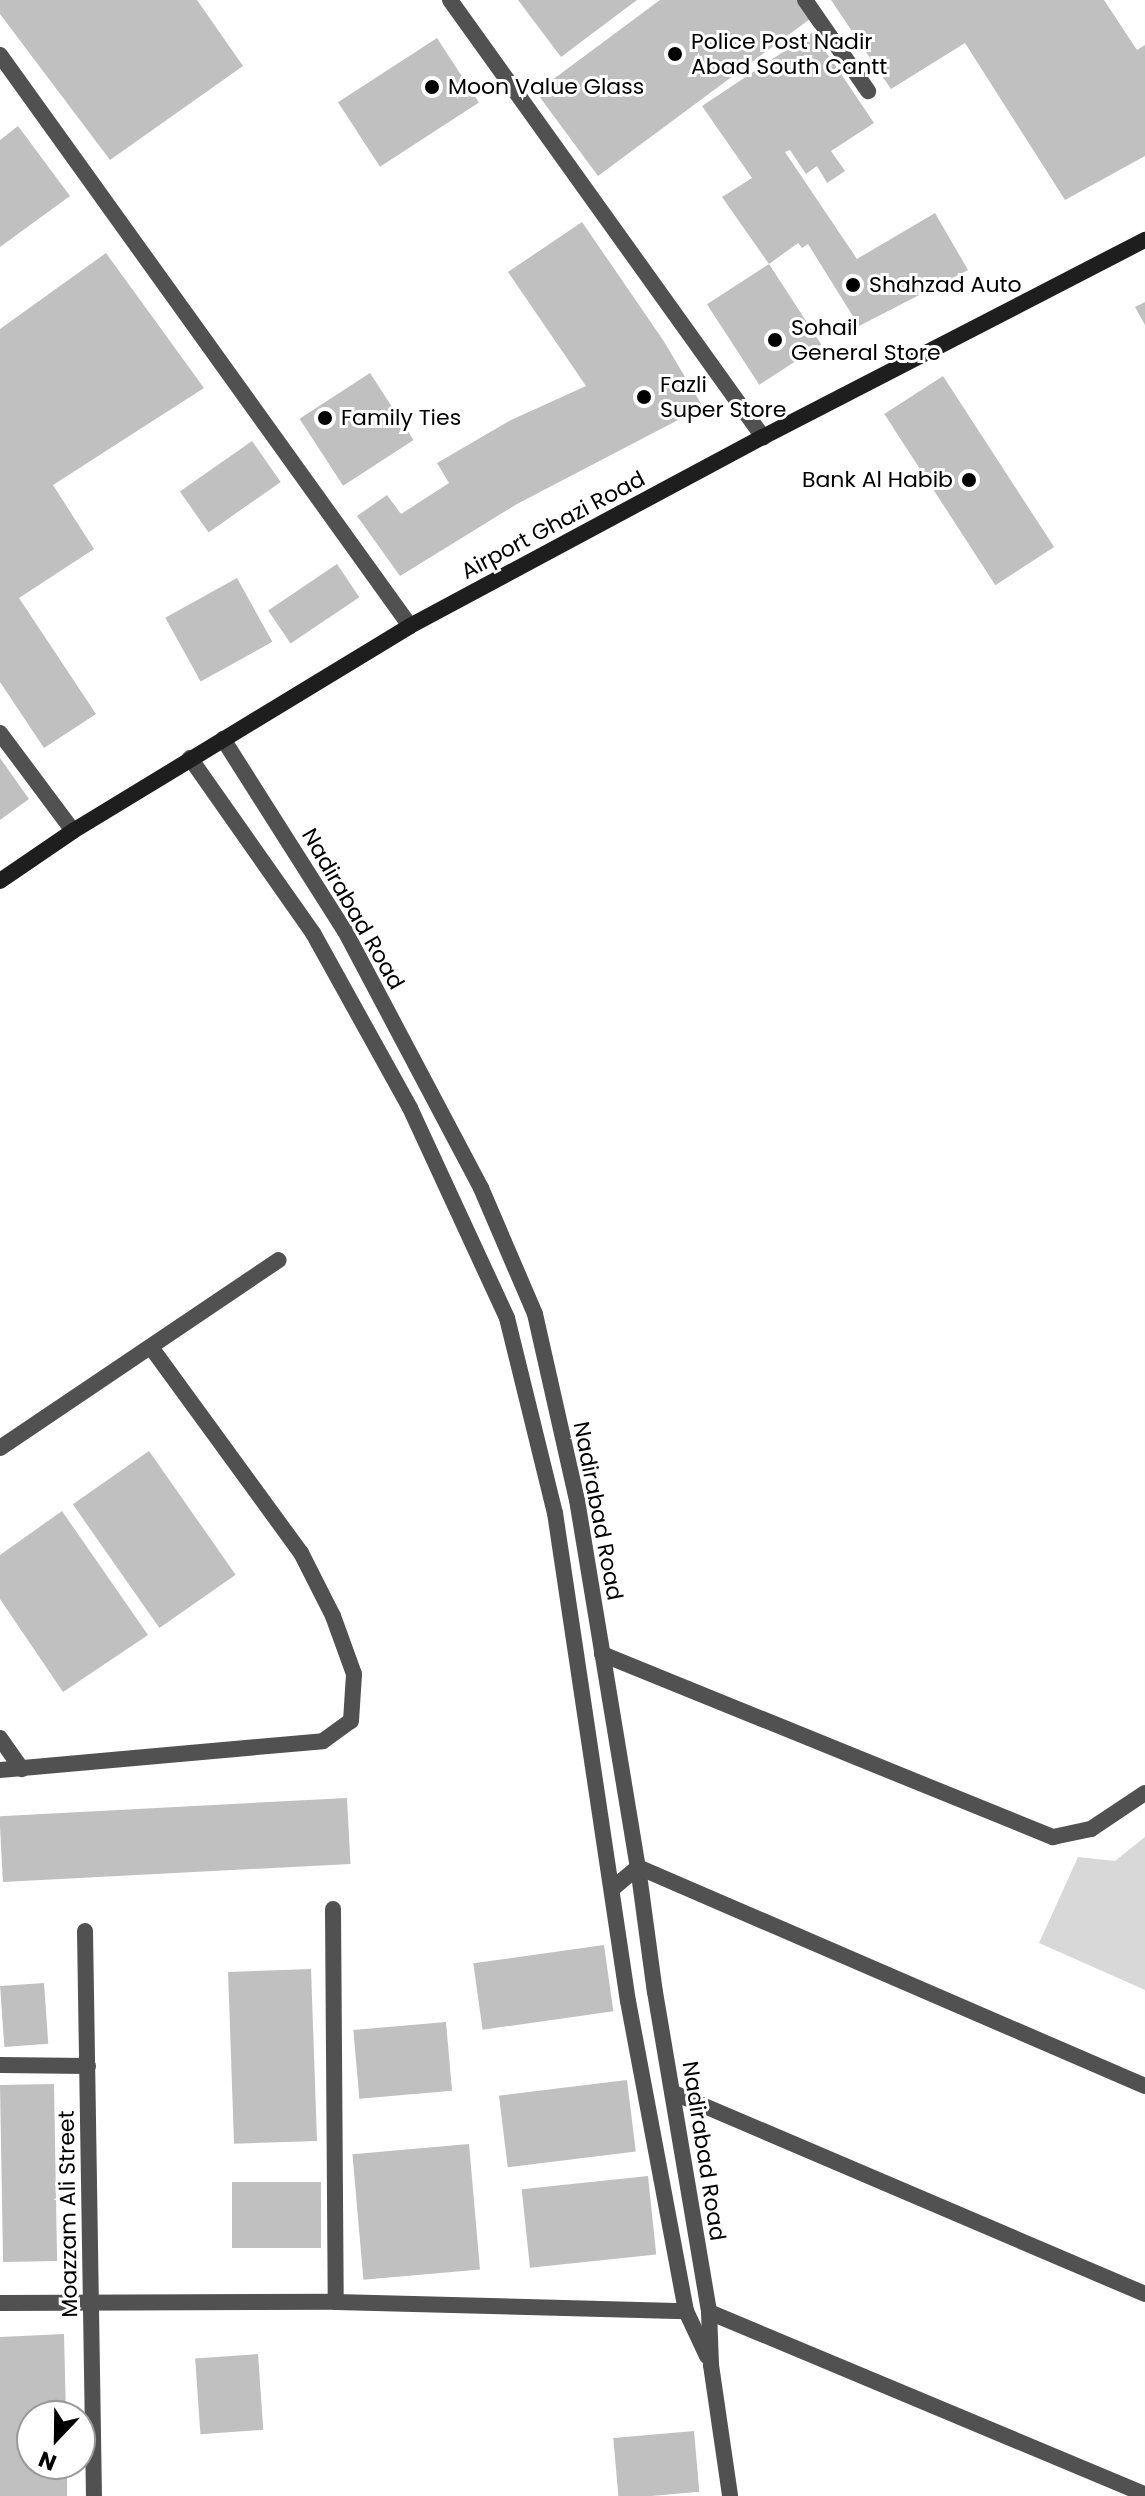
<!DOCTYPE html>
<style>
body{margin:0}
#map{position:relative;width:1145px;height:2496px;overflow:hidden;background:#fff;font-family:Poppins,sans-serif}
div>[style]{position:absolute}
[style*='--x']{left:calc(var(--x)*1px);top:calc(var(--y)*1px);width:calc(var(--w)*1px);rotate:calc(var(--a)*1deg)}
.green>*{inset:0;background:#d8d8d8}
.building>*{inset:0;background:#c0c0c0;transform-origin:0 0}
.minor>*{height:16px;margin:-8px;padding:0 8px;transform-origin:8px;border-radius:8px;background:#515151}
.secondary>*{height:16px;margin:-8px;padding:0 8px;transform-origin:8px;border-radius:8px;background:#1e1e1e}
.dots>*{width:22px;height:22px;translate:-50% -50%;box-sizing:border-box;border:4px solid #fff;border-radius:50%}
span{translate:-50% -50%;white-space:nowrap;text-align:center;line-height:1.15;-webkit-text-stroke:6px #fff;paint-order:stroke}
.poi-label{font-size:22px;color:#000}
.left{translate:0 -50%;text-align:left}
.right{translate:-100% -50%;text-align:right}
.street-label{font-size:22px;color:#000}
.north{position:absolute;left:16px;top:2400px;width:80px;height:80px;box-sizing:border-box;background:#fff;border:2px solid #999;border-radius:50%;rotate:202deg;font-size:22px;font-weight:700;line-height:32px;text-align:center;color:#000}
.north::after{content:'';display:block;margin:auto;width:28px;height:36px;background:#000;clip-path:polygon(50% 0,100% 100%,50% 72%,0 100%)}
</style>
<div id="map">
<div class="green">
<i style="clip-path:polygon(1145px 1837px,1145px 1990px,1039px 1943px,1078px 1857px,1115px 1861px)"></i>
</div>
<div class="building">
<i style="clip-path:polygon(0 0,197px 0,243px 66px,110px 160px,0 14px)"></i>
<i style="clip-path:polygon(518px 0,637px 0,561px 57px)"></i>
<i style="clip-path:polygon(660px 0,802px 0,814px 16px,598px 176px,536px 92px)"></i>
<i style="clip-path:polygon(831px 0,1104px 0,1137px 50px,1145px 45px,1145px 156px,1065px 200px,965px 43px,891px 89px)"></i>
<i style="clip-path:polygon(813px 32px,874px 123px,831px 151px,845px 171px,827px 183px,817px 166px,806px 174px,790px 150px,785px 152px,857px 259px,935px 213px,968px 270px,859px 326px,808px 244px,802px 248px,798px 243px,769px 264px,722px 197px,752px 178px,702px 106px)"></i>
<i style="left:437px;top:38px;width:77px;height:118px;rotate:57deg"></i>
<i style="clip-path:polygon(18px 126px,70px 196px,0 247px,0 140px)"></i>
<i style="clip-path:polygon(582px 222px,663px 340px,703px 407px,517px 504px,400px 576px,357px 516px,387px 495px,401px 514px,449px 483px,437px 463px,511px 420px,586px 386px,508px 272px)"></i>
<i style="clip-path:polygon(106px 253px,204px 388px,53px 485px,94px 549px,19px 598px,96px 714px,44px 748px,0 682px,0 329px)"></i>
<i style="left:769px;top:264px;width:96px;height:74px;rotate:57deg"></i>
<i style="clip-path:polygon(1145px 302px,1145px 325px,1135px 307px)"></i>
<i style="left:370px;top:373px;width:80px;height:84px;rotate:57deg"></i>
<i style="left:943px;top:376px;width:204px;height:70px;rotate:57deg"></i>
<i style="left:252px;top:441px;width:50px;height:88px;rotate:55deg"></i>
<i style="left:337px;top:564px;width:40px;height:83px;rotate:56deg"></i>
<i style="left:237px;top:578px;width:73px;height:82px;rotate:61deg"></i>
<i style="clip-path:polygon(0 758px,29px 799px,0 820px)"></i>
<i style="left:149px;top:1451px;width:151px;height:93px;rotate:55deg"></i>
<i style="clip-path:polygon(62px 1511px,148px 1635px,63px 1692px,0 1599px,0 1555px)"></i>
<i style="left:347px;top:1798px;width:66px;height:348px;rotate:87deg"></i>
<i style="left:604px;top:1945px;width:67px;height:132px;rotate:82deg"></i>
<i style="left:311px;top:1969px;width:172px;height:83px;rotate:88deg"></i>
<i style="left:44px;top:1983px;width:61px;height:44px;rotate:86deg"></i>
<i style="left:446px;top:2022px;width:69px;height:93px;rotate:85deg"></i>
<i style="left:627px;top:2080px;width:72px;height:129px;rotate:83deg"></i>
<i style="left:54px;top:2084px;width:177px;height:54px;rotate:89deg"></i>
<i style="left:469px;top:2144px;width:126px;height:117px;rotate:85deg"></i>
<i style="left:648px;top:2176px;width:79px;height:127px;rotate:84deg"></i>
<i style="left:232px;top:2182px;width:89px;height:66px"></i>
<i style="clip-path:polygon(64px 2334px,66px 2416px,32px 2416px,32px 2464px,67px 2464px,67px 2496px,0 2496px,0 2337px)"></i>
<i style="left:258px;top:2354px;width:76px;height:63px;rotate:86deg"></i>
<i style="left:694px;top:2431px;width:61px;height:81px;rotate:85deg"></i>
</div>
<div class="minor">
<i style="--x:450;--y:0;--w:538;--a:54.39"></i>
<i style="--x:805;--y:0;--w:111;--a:55.3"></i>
<i style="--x:0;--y:55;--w:703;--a:54.32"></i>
<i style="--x:0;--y:733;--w:122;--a:53.3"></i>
<i style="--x:223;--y:739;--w:227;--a:57.6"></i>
<i style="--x:345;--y:931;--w:291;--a:62.1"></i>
<i style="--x:481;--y:1188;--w:137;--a:66.8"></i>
<i style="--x:535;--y:1314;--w:191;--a:77.3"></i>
<i style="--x:577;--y:1500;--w:372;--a:80.6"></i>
<i style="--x:638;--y:1867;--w:126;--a:82.3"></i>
<i style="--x:655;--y:1992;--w:325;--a:80.4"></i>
<i style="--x:709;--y:2312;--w:53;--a:87.8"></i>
<i style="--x:711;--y:2365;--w:132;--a:81.7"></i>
<i style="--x:190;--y:758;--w:214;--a:54.9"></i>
<i style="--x:313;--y:933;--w:200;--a:61"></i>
<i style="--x:410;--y:1108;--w:231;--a:65.2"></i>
<i style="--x:507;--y:1318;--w:201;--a:76.2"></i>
<i style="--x:555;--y:1513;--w:493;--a:81.5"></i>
<i style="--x:628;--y:2001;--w:315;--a:79.4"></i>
<i style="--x:686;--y:2311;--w:50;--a:65"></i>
<i style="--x:0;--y:1448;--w:336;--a:-34"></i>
<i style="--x:602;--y:1654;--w:487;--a:22.1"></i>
<i style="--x:1053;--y:1837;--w:39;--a:-12"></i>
<i style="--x:1091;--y:1829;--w:65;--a:-33.7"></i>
<i style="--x:0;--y:1738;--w:38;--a:55"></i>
<i style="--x:0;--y:1770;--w:324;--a:-5.1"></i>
<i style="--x:323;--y:1741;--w:34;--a:-36"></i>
<i style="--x:351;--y:1721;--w:47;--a:-86.3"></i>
<i style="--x:354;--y:1674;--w:62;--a:-109.9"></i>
<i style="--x:333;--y:1616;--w:71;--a:-116.9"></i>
<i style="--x:301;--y:1553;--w:253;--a:-126.1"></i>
<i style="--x:612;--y:1889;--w:34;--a:-40"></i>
<i style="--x:638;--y:1867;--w:552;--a:23.36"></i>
<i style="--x:333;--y:1909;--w:393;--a:89.6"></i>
<i style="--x:85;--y:1931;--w:565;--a:89.09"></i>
<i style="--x:0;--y:2065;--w:88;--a:0.7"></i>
<i style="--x:674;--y:2093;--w:512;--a:23.11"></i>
<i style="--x:0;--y:2303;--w:336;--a:-0.2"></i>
<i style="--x:336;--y:2302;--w:350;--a:1.5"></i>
<i style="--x:709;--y:2312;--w:472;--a:22.7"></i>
</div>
<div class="secondary">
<i style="--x:0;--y:881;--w:88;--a:-34.4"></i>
<i style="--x:73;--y:831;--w:394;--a:-31.3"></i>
<i style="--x:410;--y:626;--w:400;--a:-28.2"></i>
<i style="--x:763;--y:437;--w:430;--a:-27.3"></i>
</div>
<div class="dots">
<i style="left:675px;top:54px;background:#000"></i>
<i style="left:432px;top:87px;background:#000"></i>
<i style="left:853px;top:285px;background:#000"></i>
<i style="left:775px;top:340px;background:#000"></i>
<i style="left:644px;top:397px;background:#000"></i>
<i style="left:325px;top:418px;background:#000"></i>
<i style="left:969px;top:480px;background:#000"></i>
</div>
<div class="poi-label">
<span class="left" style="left:691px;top:54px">Police Post Nadir<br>Abad South Cantt</span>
<span class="left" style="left:448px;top:87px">Moon Value Glass</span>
<span class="left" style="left:869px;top:285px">Shahzad Auto</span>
<span class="left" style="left:791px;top:340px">Sohail<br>General Store</span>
<span class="left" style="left:660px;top:397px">Fazli<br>Super Store</span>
<span class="left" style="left:341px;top:418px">Family Ties</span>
<span class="right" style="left:953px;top:480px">Bank Al Habib</span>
</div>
<div class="street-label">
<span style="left:553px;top:525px;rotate:-28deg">Airport Ghazi Road</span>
<span style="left:353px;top:909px;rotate:60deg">Nadirabad Road</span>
<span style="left:598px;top:1511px;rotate:79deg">Nadirabad Road</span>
<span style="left:704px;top:2151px;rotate:81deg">Nadirabad Road</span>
<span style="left:68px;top:2214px;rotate:-91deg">Moazzam Ali Street</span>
</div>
<div class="north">N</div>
</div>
